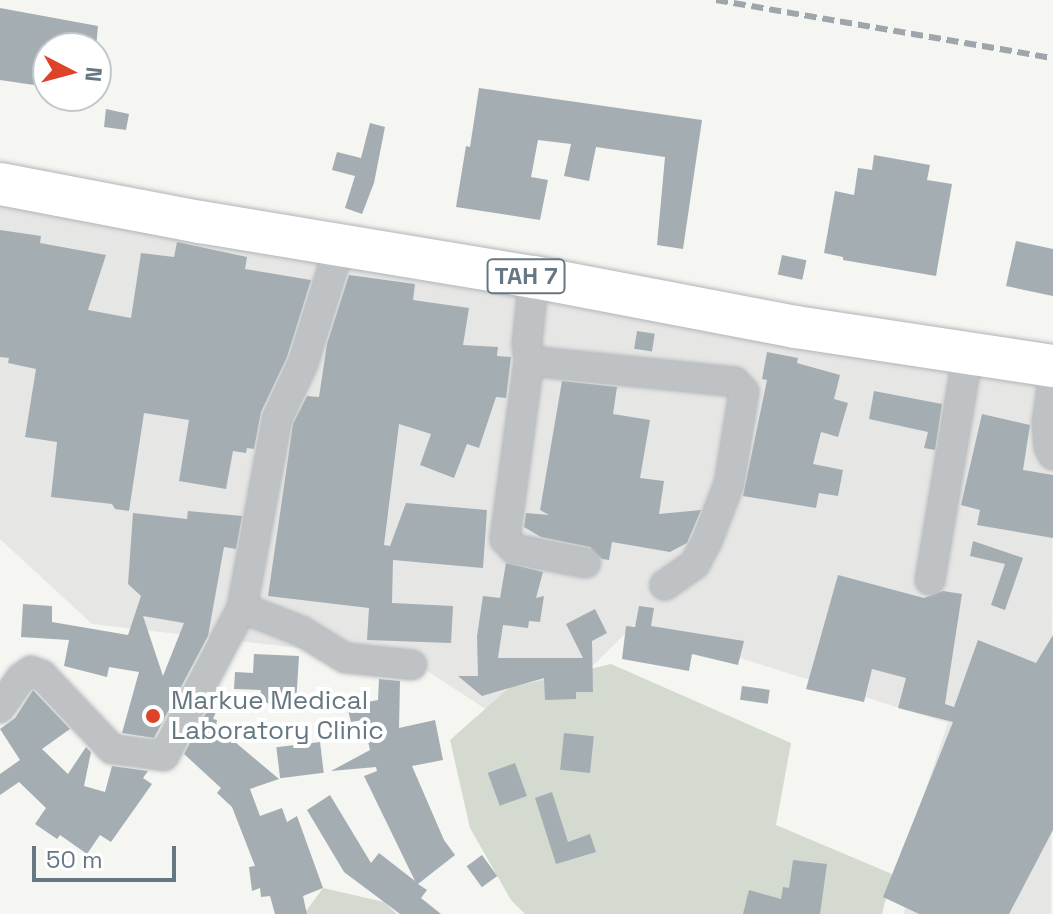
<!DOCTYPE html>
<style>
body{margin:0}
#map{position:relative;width:1053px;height:914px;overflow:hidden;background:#f5f5f1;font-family:"Space Grotesk",sans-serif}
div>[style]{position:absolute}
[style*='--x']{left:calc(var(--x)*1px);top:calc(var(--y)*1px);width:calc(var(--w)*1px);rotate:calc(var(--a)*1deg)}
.built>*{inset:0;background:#e6e6e5}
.green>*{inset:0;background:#d5dad1}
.building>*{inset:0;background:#a4aeb2;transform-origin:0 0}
.roads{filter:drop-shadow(0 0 2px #b1b5b8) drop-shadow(0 0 2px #b1b5b8)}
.minor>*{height:28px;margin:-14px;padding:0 14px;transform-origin:14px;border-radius:14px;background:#bec2c5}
.highway>*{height:42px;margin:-21px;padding:0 21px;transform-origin:21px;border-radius:21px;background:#fff}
.rail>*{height:6px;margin-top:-3px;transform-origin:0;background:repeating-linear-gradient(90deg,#9fa6ab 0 12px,transparent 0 18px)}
.dots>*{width:22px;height:22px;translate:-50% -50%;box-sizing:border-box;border:4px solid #fff;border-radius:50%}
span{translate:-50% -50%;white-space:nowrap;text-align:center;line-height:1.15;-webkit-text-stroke:8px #fff;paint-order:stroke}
.shield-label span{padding:2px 6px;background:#fff;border:2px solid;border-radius:6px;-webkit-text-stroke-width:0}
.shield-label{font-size:24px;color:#657782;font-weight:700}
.poi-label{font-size:26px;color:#657782}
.left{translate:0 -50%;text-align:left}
.north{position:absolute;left:32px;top:32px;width:80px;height:80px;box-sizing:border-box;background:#fff;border:2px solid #c1c9cd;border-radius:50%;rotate:96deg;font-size:22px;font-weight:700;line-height:32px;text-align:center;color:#657782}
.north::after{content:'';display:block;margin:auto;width:28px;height:36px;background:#de4329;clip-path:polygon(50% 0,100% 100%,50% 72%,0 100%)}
.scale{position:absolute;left:32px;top:846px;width:144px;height:36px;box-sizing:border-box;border:4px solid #657782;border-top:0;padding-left:10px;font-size:24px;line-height:28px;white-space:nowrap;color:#657782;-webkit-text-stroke:6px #fff;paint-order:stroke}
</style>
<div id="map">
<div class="built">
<i style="clip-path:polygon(0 188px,1053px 358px,1051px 914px,904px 914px,924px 794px,948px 723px,634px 625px,524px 734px,412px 661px,92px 624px,0 539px)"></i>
</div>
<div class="green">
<i style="clip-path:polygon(611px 664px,791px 743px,776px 825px,892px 874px,882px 914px,525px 914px,511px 900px,470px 828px,450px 740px,509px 688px)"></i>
<i style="clip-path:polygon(323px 888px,384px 902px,397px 914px,304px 914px)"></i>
</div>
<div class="building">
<i style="clip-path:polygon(0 8px,98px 26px,96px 48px,48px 48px,48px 87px,0 80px)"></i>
<i style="clip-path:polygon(479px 88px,702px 120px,683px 249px,657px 245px,665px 157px,596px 147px,589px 181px,564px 176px,571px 144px,538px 140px,531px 177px,548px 180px,540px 220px,456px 207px,466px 146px,470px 147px)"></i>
<i style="clip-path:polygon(106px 109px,129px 114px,126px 130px,104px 127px)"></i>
<i style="clip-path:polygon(370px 123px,385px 127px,374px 183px,362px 214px,345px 208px,355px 176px,332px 170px,337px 152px,361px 158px)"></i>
<i style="clip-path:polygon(874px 155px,930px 165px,927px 180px,952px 184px,936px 276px,843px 260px,843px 257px,824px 253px,835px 191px,854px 195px,858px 168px,872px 170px)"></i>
<i style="clip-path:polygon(0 230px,41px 236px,40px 243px,106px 255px,88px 310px,131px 318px,141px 253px,174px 257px,177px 242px,247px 257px,245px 269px,311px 280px,287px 357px,261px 412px,254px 449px,247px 448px,246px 453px,233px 451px,226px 489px,179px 481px,189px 420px,144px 413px,129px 511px,115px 509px,112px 504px,51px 497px,57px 442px,25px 437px,36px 369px,8px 363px,9px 358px,0 357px)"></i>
<i style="clip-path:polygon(1016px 241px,1053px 249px,1053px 296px,1006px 286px)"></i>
<i style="left:782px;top:255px;width:25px;height:20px;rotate:12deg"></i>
<i style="clip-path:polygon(349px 275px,415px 284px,413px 300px,469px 308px,463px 345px,498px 347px,497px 356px,511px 357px,506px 398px,496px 397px,479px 448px,467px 444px,454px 478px,420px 465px,431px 434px,399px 424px,384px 545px,390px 546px,406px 503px,487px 510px,483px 568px,393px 560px,392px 603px,453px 606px,451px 643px,367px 640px,369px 608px,268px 596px,293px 424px,307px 396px,319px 397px,327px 344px)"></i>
<i style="left:637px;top:331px;width:18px;height:18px;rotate:9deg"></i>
<i style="clip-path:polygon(767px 352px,798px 358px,797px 363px,840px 375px,834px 399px,848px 403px,838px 437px,821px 432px,813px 464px,843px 470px,838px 496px,819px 493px,816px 508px,743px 496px,767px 380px,762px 379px)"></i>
<i style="clip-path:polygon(562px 381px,617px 387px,613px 414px,650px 420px,640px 478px,664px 481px,659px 514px,701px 510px,687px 543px,670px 552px,612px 542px,609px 560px,602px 559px,590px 547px,541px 537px,524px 527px,526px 513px,549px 515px,540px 510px)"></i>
<i style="clip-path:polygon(874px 391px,942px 404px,935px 450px,924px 448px,928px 432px,869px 419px)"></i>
<i style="clip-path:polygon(982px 414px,1030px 425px,1023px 470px,1053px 475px,1053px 538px,977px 525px,980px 510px,961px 505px)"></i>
<i style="clip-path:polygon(evenodd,188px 511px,242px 516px,236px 549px,224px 547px,208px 636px,154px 738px,122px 733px,139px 672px,109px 667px,107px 677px,64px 666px,69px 640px,21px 637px,23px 604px,52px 606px,52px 622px,128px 635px,141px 596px,128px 584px,133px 513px,187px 519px,188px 511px,143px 616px,184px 623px,163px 676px,143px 616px)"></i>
<i style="clip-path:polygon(973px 541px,1023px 558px,1005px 610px,991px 605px,1005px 564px,970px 556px)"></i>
<i style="clip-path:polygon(506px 563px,543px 572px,536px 598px,544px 596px,540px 622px,529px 621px,528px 628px,503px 625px,498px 658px,583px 658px,566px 624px,595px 609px,607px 633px,592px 641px,593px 692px,576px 692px,576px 699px,545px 700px,544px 678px,482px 696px,458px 676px,478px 676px,477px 636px,483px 596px,500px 598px)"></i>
<i style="clip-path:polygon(838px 575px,924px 598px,943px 591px,962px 594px,945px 704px,954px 707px,978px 640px,1036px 663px,1053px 635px,1053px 830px,1009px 914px,919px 914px,883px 897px,953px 722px,898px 708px,906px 678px,872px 669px,864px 702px,806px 689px)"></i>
<i style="clip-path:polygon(639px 606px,654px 608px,651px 626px,744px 641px,738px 665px,692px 654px,689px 671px,622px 659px,626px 626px,635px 627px)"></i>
<i style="clip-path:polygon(254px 654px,299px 656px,296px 704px,260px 703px,261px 690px,234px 689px,235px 672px,253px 673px)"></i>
<i style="clip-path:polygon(379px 679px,400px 681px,399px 728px,435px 720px,443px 760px,412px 766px,444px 840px,455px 855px,418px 884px,427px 890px,421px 898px,441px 914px,400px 914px,344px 872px,307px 810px,330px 795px,371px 863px,379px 853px,415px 881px,364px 776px,377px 771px,376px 767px,331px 771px,370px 750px,363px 720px,351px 722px,347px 706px,378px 700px)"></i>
<i style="left:742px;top:686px;width:28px;height:14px;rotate:8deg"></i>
<i style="clip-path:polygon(33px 690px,70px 729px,42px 749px,68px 774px,86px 747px,91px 752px,84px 786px,105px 792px,112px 766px,148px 771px,143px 778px,152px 784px,111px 842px,100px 835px,87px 854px,60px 835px,57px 839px,35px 824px,46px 808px,19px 782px,0 795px,0 774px,20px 760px,0 729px,15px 718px)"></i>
<i style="clip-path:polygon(215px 696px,222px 697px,213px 719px,217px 720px,216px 726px,279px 779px,250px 789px,260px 816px,282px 808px,287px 822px,297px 816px,323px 888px,303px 896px,307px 914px,275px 914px,270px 896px,261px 897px,260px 888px,252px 891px,249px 867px,255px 866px,232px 807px,217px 793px,221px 788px,184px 754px)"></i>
<i style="left:564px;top:733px;width:30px;height:37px;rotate:6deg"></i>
<i style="left:320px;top:742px;width:31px;height:44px;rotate:83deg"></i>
<i style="left:515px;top:763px;width:35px;height:29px;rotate:70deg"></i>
<i style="clip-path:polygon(552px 792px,568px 842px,590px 834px,596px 852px,556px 864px,535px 798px)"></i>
<i style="left:482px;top:855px;width:26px;height:19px;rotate:54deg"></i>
<i style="clip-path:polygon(793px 860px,827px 864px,820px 914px,743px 914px,749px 890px,781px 899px,783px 887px,789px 888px)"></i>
</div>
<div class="roads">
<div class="minor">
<i style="--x:534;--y:277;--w:67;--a:96"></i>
<i style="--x:527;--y:344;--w:17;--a:83"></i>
<i style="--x:529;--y:361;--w:207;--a:5.8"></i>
<i style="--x:735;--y:382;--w:13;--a:48"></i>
<i style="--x:744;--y:392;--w:93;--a:99.3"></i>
<i style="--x:729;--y:484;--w:61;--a:111.1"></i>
<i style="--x:707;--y:541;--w:26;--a:118"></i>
<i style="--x:695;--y:564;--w:37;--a:145"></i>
<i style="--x:529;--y:361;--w:180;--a:97.7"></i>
<i style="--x:505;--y:539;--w:13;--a:48"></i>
<i style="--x:514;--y:549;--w:73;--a:11"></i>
<i style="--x:1053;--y:380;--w:43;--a:97.9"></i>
<i style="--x:1047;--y:423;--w:24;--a:85"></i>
<i style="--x:1049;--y:447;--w:9;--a:63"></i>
<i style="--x:930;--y:580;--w:229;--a:-80.5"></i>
<i style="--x:242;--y:608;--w:63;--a:21.3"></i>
<i style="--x:301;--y:631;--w:52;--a:31.5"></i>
<i style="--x:345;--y:658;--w:67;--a:6"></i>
<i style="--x:0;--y:708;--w:37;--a:-55"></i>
<i style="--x:21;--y:678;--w:12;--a:-35"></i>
<i style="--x:31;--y:671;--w:12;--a:20"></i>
<i style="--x:42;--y:675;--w:102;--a:46.6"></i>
<i style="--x:112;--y:749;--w:52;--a:7.7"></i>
<i style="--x:164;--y:756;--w:167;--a:-62.2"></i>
<i style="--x:242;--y:608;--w:192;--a:-79.5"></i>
<i style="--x:277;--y:419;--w:62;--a:-65.1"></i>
<i style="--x:303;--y:363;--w:124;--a:-72.6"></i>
</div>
<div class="highway">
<i style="--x:0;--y:184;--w:204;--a:10.8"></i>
<i style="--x:200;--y:222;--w:338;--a:9.4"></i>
<i style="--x:534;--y:277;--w:266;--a:10.8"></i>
<i style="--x:795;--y:327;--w:261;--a:8.6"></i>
</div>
</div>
<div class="rail">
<i style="--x:716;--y:0;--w:342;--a:9.8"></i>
</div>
<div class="dots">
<i style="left:153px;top:716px;background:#de4329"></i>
</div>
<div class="shield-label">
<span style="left:526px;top:276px">TAH 7</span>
</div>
<div class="poi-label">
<span class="left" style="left:171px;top:716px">Markue Medical<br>Laboratory Clinic</span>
</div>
<div class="north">N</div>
<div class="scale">50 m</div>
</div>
